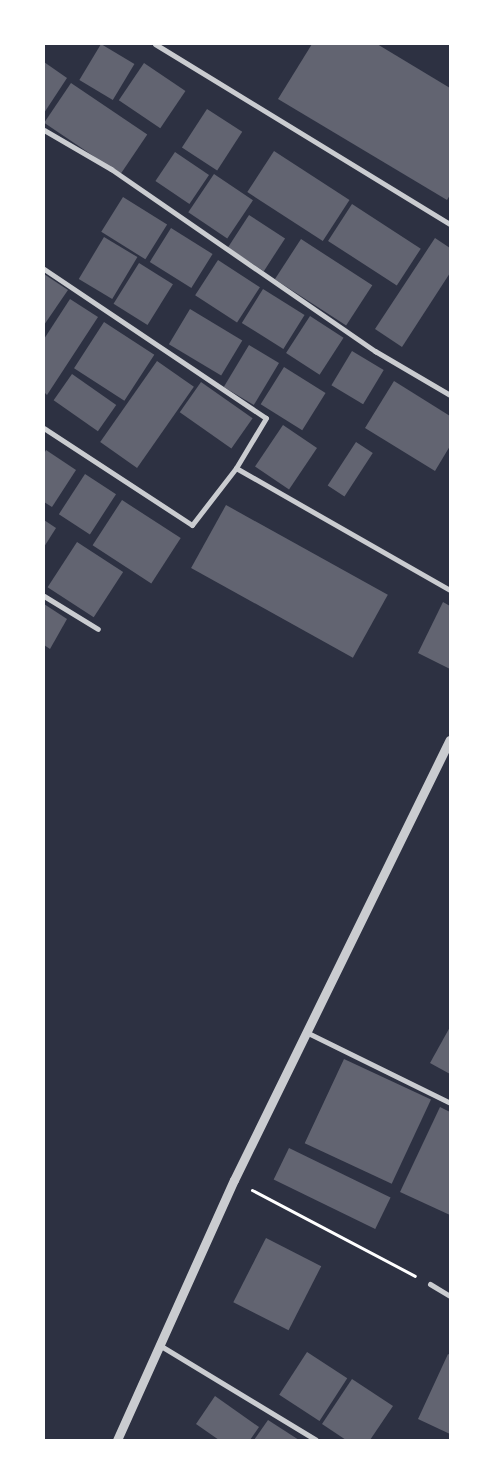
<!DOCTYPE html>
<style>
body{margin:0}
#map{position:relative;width:494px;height:1484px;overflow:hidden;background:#2d3142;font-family:"Nunito Sans",sans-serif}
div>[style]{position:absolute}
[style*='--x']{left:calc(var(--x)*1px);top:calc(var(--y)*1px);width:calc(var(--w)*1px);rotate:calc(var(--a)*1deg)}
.building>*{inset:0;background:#626471;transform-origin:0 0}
.path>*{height:3px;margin:-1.5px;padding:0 1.5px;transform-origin:1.5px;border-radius:1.5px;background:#fff}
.minor>*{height:5px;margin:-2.5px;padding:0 2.5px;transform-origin:2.5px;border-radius:2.5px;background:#caccd0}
.tertiary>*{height:9px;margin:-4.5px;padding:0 4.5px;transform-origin:4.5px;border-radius:4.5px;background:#caccd0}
span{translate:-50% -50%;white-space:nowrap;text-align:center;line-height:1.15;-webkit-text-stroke:4.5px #fff;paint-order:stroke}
.frame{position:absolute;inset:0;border:45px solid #fff;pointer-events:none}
</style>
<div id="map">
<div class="building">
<i style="left:101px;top:44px;width:39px;height:42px;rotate:31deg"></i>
<i style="clip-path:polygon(312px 44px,377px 44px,450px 88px,450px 195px,447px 200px,278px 99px)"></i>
<i style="clip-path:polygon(44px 62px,67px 78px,44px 113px)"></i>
<i style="left:144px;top:63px;width:50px;height:45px;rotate:34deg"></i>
<i style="left:71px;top:83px;width:92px;height:48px;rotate:34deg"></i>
<i style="left:207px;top:109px;width:42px;height:46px;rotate:33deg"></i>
<i style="left:274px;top:151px;width:90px;height:49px;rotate:33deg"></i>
<i style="left:175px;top:152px;width:41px;height:35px;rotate:34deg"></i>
<i style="left:214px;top:174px;width:47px;height:46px;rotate:34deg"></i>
<i style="left:123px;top:197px;width:52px;height:41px;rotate:32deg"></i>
<i style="left:352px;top:204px;width:82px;height:44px;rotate:33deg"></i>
<i style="left:249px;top:215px;width:43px;height:39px;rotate:33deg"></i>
<i style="left:171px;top:228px;width:49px;height:40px;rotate:32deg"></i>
<i style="left:104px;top:237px;width:39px;height:49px;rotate:31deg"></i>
<i style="clip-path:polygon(435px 238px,450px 248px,450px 273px,402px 347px,375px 329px)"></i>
<i style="left:301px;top:239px;width:85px;height:48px;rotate:33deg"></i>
<i style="left:218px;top:260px;width:50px;height:42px;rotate:33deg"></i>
<i style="left:139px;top:263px;width:40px;height:48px;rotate:32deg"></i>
<i style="clip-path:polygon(44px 274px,68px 290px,44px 325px)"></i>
<i style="left:263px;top:289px;width:49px;height:40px;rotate:32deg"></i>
<i style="clip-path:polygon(70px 299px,98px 317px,47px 395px,44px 392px,44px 339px)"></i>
<i style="left:190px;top:309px;width:61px;height:41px;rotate:31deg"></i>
<i style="left:310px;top:316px;width:40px;height:44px;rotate:33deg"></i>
<i style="left:104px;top:322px;width:60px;height:55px;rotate:33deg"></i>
<i style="left:249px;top:345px;width:35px;height:49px;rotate:31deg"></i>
<i style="left:352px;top:351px;width:37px;height:40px;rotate:31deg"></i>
<i style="left:157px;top:361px;width:45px;height:99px;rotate:35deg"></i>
<i style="left:284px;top:367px;width:49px;height:44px;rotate:32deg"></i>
<i style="left:72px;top:374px;width:54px;height:32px;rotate:35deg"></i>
<i style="clip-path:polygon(394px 381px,450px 416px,450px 446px,435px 471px,365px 428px)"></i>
<i style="left:201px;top:382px;width:63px;height:37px;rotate:35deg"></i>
<i style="left:283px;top:425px;width:41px;height:50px;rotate:34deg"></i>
<i style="left:356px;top:442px;width:20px;height:52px;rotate:33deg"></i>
<i style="clip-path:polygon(46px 450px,76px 470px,52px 507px,44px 502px,44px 454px)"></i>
<i style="left:85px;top:474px;width:37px;height:48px;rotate:33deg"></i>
<i style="left:122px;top:500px;width:70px;height:54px;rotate:33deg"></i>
<i style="left:226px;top:505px;width:185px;height:72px;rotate:29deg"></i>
<i style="clip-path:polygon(44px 520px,56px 528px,44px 547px)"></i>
<i style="left:77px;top:542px;width:55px;height:54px;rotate:33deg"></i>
<i style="clip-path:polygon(443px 602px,450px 606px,450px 669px,418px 653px)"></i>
<i style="clip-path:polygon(44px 604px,67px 619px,50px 649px,44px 645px)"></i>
<i style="clip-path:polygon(450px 1027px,450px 1074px,430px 1063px)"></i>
<i style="left:344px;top:1059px;width:96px;height:93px;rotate:25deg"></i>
<i style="clip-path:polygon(440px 1107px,450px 1112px,450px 1215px,400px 1192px)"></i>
<i style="left:289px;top:1148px;width:113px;height:35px;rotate:26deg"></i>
<i style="left:266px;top:1238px;width:62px;height:72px;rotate:27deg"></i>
<i style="left:307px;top:1352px;width:48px;height:51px;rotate:33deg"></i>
<i style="clip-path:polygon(448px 1354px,450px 1355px,450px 1434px,418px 1419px)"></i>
<i style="clip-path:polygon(352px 1379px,393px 1406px,370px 1440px,346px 1440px,322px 1424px)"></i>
<i style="clip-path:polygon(215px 1396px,259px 1427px,250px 1440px,219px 1440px,196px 1424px)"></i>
<i style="clip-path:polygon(268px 1420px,299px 1440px,254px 1440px)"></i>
</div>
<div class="path">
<i style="--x:252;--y:1190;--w:184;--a:27.8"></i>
</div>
<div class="minor">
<i style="--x:155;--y:44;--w:346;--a:31.4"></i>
<i style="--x:44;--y:130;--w:78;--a:30.2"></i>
<i style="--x:111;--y:169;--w:321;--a:34.6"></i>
<i style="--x:375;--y:351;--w:87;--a:30.4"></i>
<i style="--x:44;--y:269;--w:267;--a:33.9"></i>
<i style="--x:266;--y:418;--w:58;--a:121"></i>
<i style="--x:236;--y:468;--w:72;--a:127.7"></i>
<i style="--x:192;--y:525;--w:177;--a:-146.8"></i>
<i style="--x:236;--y:468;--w:246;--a:29.7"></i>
<i style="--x:44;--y:596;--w:63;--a:31.4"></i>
<i style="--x:306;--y:1032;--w:161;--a:26.2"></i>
<i style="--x:430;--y:1284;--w:23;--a:31"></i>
<i style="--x:161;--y:1346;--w:181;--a:31.2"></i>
</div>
<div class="tertiary">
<i style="--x:117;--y:1440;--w:285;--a:-65.8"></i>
<i style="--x:234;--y:1180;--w:490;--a:-63.9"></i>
</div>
<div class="frame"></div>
</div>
